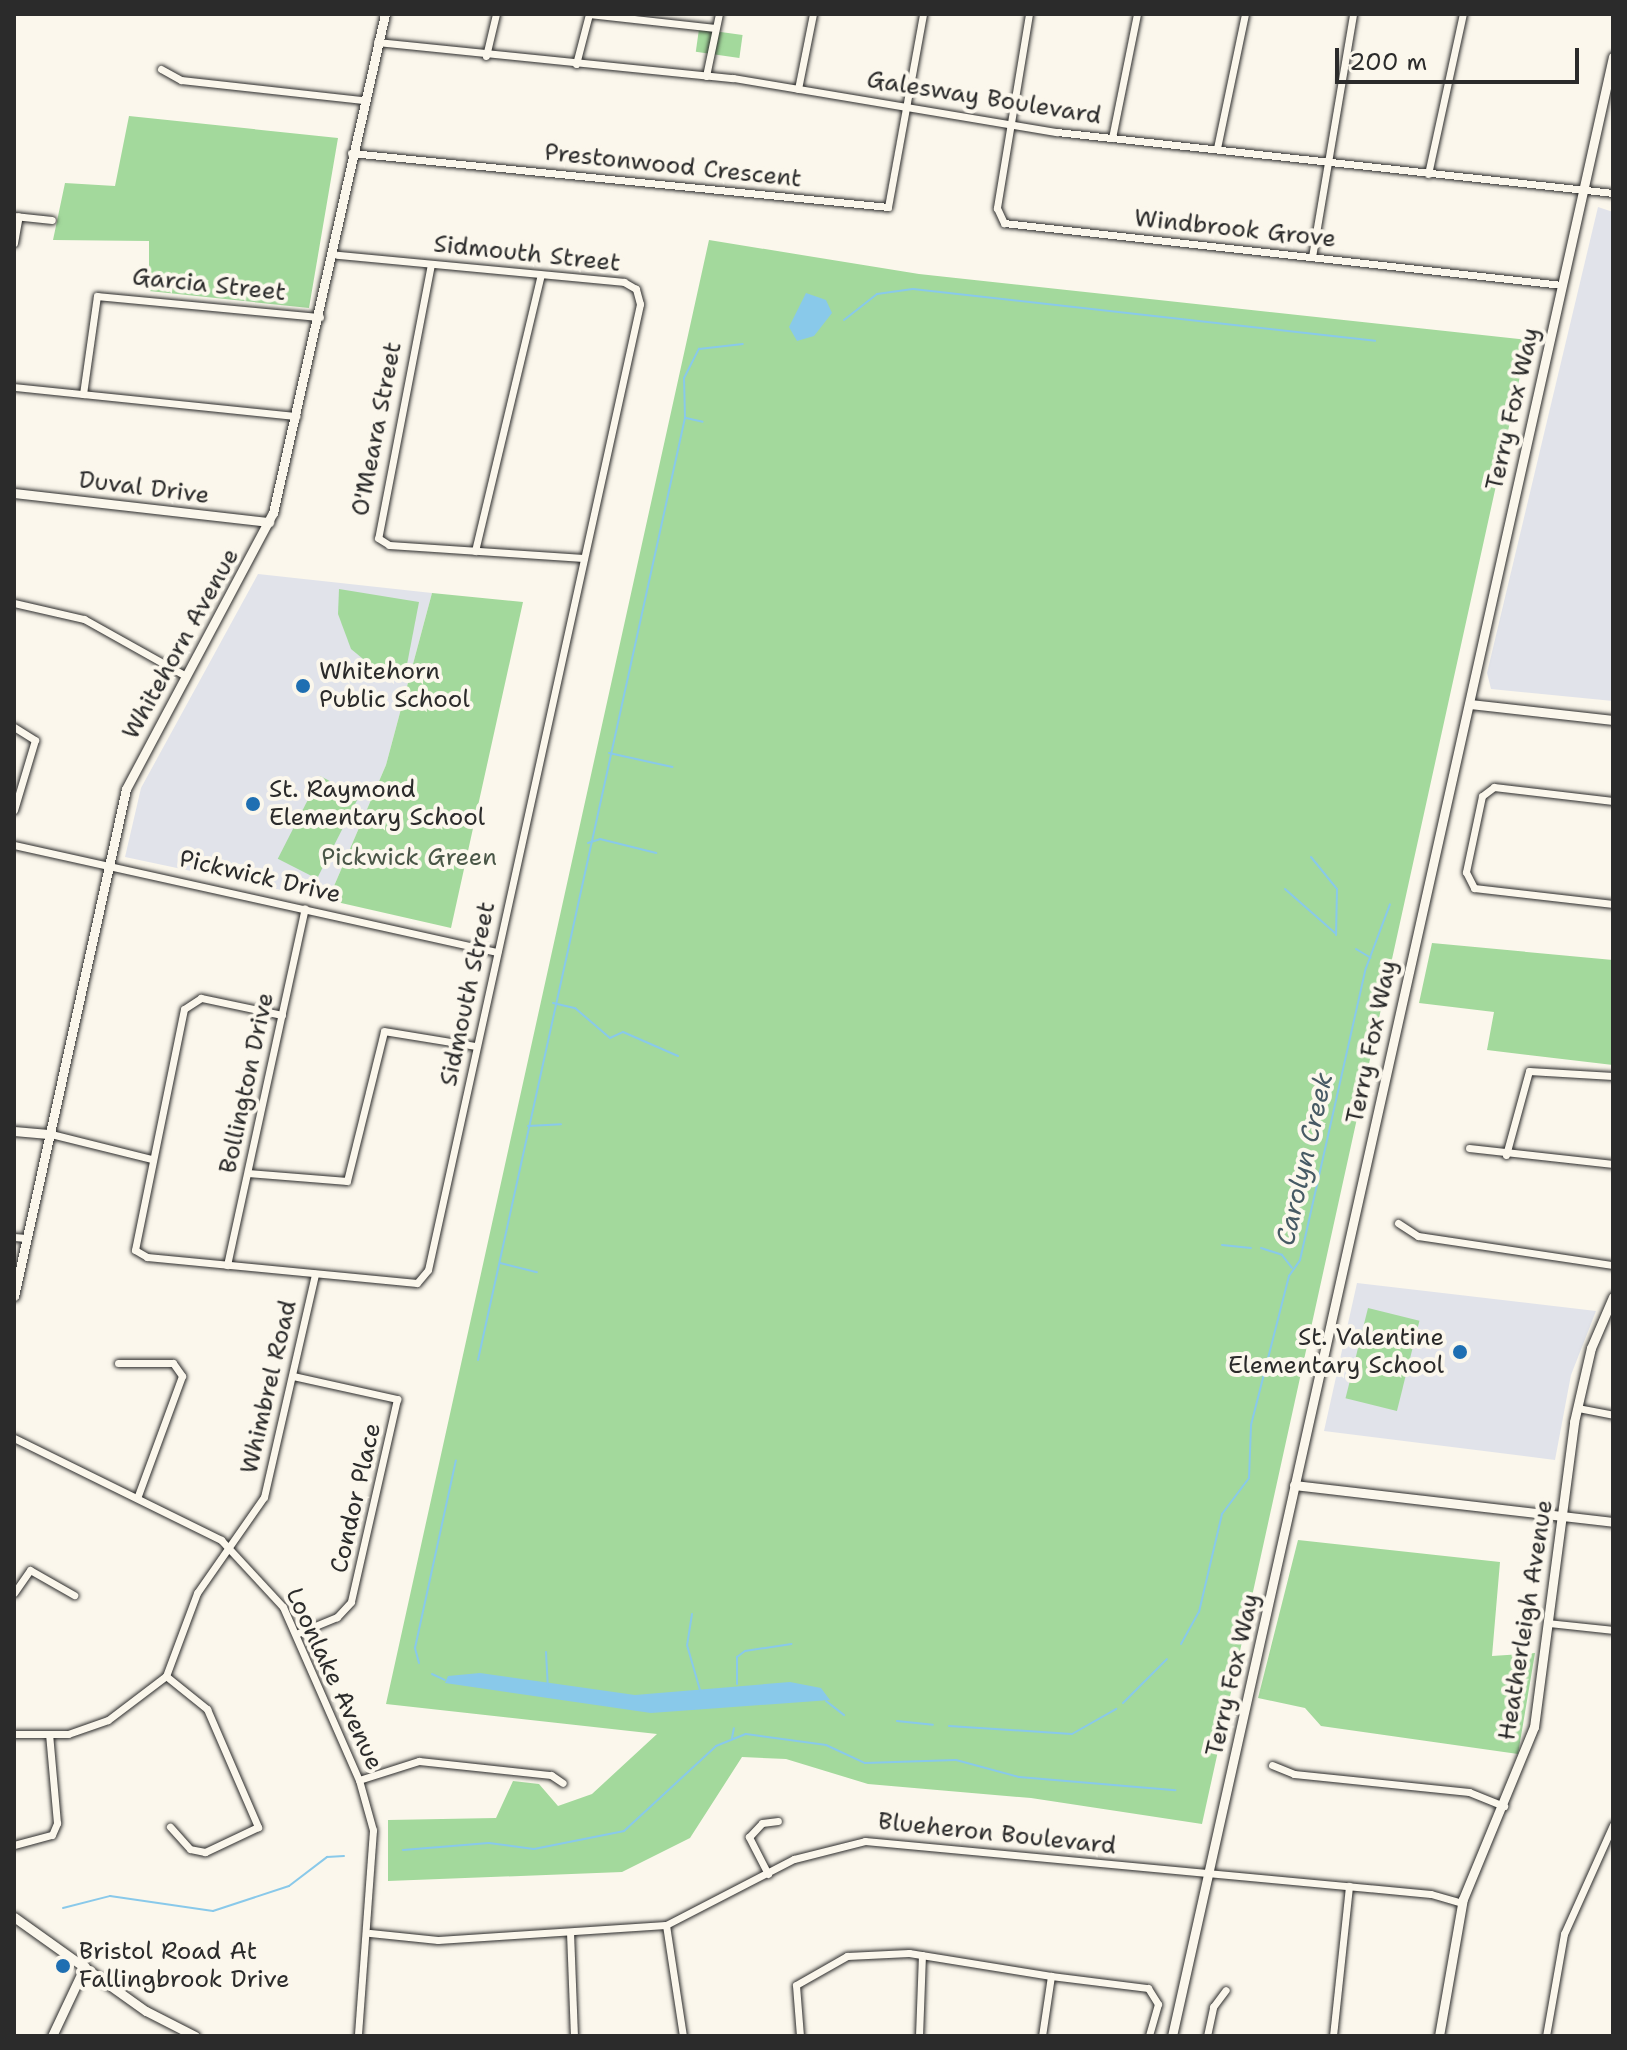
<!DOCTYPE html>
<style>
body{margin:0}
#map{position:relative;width:1627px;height:2050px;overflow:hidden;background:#fbf7ec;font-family:"Shantell Sans",sans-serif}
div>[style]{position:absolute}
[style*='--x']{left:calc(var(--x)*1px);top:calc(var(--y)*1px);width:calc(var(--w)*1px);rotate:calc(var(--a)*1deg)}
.built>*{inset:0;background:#e1e3ea}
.green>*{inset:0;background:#a3d99c;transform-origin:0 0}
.water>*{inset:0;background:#89c9ea}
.stream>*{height:2px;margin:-1px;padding:0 1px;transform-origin:1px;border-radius:1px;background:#89c9ea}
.roads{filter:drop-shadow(0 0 2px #2b2b2b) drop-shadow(0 0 2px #2b2b2b)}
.minor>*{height:7px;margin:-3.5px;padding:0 3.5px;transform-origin:3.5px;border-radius:3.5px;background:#fbf7ec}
.tertiary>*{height:9px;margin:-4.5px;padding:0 4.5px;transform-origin:4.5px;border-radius:4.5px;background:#fbf7ec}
.dots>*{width:22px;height:22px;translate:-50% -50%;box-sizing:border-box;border:4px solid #fbf7ec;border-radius:50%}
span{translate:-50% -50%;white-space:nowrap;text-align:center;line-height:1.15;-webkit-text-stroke:8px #fbf7ec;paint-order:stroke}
.street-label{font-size:24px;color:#2b2b2b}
.poi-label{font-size:24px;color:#2b2b2b}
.left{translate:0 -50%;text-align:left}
.right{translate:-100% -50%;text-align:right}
.park-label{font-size:24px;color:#495647}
.water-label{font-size:26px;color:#475a64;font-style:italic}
.frame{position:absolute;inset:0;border:16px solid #2b2b2b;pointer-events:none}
.scale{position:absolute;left:1335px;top:48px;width:244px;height:36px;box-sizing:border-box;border:4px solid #2b2b2b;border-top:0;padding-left:10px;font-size:24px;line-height:28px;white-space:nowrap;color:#2b2b2b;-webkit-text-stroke:6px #fbf7ec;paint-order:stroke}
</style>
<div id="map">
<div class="built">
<i style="clip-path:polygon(1598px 207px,1613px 212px,1613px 701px,1491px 689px,1487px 673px)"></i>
<i style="clip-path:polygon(258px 574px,432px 593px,386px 765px,328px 900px,125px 857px,141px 788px)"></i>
<i style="clip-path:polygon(1357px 1283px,1596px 1311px,1571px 1375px,1555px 1460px,1324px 1431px)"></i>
</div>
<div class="green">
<i style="left:699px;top:29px;width:44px;height:23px;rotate:8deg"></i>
<i style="clip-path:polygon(129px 116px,338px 138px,309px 308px,149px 291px,149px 241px,53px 240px,65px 183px,115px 186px)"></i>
<i style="clip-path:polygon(709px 240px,919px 274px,1528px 340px,1202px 1824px,1031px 1798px,868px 1784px,786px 1759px,742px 1757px,690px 1838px,622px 1872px,388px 1881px,388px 1820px,496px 1818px,513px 1781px,539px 1784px,558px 1806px,592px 1794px,657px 1734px,386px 1704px)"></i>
<i style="clip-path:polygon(339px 589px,419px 602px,404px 680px,380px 673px,351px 649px,338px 614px)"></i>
<i style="clip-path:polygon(432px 593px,523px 602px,451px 928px,328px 900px,386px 765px)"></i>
<i style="left:320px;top:776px;width:44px;height:93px;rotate:27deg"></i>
<i style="clip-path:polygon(1432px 943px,1613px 960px,1613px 1065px,1487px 1050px,1494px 1012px,1419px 1003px)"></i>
<i style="left:1368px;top:1308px;width:53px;height:93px;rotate:14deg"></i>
<i style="clip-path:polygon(1298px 1540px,1500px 1562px,1492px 1656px,1535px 1653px,1518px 1754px,1321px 1726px,1305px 1708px,1258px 1698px)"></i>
</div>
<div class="water">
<i style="clip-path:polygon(806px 293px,826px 300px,832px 313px,814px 336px,797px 341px,789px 327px)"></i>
<i style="clip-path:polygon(480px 1673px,635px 1695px,790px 1682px,821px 1688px,830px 1700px,651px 1713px,445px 1683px,448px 1676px)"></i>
</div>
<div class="stream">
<i style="--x:844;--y:320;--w:42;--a:-38.2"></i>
<i style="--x:877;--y:294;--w:36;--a:-8"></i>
<i style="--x:913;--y:289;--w:465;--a:6.4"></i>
<i style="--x:686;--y:418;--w:17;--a:13"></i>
<i style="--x:609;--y:753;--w:65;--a:12.5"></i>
<i style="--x:588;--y:843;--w:13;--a:-18"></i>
<i style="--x:600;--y:839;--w:58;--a:14"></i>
<i style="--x:1311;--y:857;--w:41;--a:50.9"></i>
<i style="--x:1337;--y:889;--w:46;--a:91.2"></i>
<i style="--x:1285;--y:889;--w:67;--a:41.3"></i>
<i style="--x:1356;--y:949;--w:17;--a:31"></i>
<i style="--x:553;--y:1003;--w:23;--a:13"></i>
<i style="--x:575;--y:1008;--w:46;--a:40.6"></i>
<i style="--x:610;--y:1038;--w:14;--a:-25"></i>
<i style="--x:623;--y:1032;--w:60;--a:23.6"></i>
<i style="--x:528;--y:1126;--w:33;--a:-3"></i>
<i style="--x:1222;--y:1245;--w:29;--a:6"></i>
<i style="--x:1261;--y:1248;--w:22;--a:18"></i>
<i style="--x:1282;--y:1255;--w:16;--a:52"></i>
<i style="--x:500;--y:1263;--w:38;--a:14"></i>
<i style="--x:478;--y:1360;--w:964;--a:-77.61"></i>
<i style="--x:685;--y:418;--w:40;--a:-91.4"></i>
<i style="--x:684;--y:378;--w:33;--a:-63"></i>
<i style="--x:699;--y:349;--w:44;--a:-6.5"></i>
<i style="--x:692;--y:1614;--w:31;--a:99"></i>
<i style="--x:687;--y:1645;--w:47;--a:73.9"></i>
<i style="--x:1181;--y:1644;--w:37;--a:-61"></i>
<i style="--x:1199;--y:1612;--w:101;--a:-76.8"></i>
<i style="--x:1222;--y:1514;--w:45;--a:-53.1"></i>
<i style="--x:1249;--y:1478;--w:53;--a:-87.8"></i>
<i style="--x:1251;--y:1425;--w:154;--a:-75.7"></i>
<i style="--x:1289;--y:1276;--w:19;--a:-55"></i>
<i style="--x:1300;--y:1260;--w:299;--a:-77.3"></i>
<i style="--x:1366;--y:968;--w:68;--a:-69.4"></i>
<i style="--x:546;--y:1652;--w:37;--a:87"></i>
<i style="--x:419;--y:1663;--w:16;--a:-105"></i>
<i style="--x:415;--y:1648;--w:192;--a:-77.7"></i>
<i style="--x:432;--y:1674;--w:14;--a:25"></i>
<i style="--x:737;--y:1684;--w:27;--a:-90"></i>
<i style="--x:737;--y:1657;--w:10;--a:-37"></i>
<i style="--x:745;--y:1651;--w:47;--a:-8.7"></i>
<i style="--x:826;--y:1701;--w:23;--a:38"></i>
<i style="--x:1123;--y:1703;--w:62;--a:-45"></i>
<i style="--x:897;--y:1721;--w:36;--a:6"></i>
<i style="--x:949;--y:1726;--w:123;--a:3.7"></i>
<i style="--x:1072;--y:1734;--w:51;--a:-29.6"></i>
<i style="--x:732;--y:1738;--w:10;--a:-79"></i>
<i style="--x:403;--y:1850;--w:86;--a:-4.7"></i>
<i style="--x:489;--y:1843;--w:45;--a:7.6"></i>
<i style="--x:534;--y:1849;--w:92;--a:-11.3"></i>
<i style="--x:624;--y:1831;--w:125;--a:-42.7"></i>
<i style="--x:716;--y:1746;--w:32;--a:-22"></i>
<i style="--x:746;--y:1734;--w:81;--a:7.8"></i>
<i style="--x:826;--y:1745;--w:43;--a:24.8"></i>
<i style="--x:865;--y:1763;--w:91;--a:-1.9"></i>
<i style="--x:956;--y:1760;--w:65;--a:15.1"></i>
<i style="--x:1019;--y:1777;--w:157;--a:4.8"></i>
<i style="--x:63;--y:1908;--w:49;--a:-14.3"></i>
<i style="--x:110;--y:1896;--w:104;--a:8.3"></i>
<i style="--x:213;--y:1911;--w:80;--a:-18.2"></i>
<i style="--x:289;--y:1886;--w:48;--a:-37.3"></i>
<i style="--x:327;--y:1857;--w:17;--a:-3"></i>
</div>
<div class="roads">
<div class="minor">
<i style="--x:589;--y:14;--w:127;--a:6.3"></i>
<i style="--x:1029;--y:14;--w:197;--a:99.4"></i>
<i style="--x:997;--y:208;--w:17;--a:65"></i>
<i style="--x:1004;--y:223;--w:561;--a:6.34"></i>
<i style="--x:377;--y:42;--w:358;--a:5.8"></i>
<i style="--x:733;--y:78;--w:328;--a:9.5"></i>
<i style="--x:1057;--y:132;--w:559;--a:6.26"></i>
<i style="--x:486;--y:56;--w:43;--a:-76.6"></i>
<i style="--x:576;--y:64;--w:52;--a:-75.4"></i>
<i style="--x:161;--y:69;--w:23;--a:29"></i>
<i style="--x:181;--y:80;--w:181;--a:6.3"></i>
<i style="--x:706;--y:76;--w:63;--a:-78.2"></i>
<i style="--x:798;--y:89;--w:76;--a:-78.7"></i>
<i style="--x:1112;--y:138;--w:126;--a:-78.6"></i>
<i style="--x:1217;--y:148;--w:137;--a:-78.2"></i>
<i style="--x:351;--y:153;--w:540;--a:5.74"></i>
<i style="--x:888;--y:207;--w:196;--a:-79.7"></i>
<i style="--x:1428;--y:174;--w:164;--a:-77.7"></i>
<i style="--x:14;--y:216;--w:38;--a:6"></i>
<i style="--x:14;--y:243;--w:27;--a:-80"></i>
<i style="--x:1312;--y:257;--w:246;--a:-80.4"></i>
<i style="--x:431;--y:264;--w:279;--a:100.9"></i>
<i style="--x:378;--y:538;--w:13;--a:32"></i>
<i style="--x:389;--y:545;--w:195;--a:3.8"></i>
<i style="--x:14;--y:387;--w:284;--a:5.9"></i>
<i style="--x:83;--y:394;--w:99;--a:-81.9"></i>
<i style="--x:97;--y:296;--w:224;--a:5.4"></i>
<i style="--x:475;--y:551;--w:284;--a:-76.6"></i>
<i style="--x:14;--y:603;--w:72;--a:12.9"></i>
<i style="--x:84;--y:619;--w:117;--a:29.2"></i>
<i style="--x:14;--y:727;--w:25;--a:32"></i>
<i style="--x:35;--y:740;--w:73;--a:106.7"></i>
<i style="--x:1613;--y:801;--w:120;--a:-173.3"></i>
<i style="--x:1494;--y:787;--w:15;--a:143"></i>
<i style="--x:1482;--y:796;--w:78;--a:101.9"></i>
<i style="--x:1466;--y:872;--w:18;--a:63"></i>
<i style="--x:1474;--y:888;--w:140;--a:6.6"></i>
<i style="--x:14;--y:845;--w:495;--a:12.5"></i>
<i style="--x:282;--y:1015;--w:83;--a:-168.1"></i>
<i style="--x:201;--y:998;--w:20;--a:147"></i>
<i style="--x:184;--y:1009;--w:246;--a:101.5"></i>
<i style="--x:135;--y:1250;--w:14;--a:30"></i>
<i style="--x:147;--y:1257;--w:271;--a:5.5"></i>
<i style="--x:417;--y:1283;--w:17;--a:-50"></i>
<i style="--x:428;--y:1270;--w:989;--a:-77.62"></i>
<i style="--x:640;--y:304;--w:16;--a:-105"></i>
<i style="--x:636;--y:289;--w:14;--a:-150"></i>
<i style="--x:624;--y:282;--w:288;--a:-174.6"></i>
<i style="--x:51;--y:1134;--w:103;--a:14"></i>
<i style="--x:1469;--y:1148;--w:145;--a:6.3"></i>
<i style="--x:1506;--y:1155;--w:87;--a:-74.7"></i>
<i style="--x:1529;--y:1071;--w:84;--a:3.4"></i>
<i style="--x:248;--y:1173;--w:99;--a:4.6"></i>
<i style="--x:347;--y:1181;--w:154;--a:-76.1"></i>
<i style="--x:384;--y:1031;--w:93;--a:9.3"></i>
<i style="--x:1398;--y:1223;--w:24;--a:33"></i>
<i style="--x:1418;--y:1236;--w:197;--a:8.5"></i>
<i style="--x:14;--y:1237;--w:12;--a:5"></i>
<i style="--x:227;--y:1265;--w:365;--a:-77.7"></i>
<i style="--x:118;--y:1363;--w:55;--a:0"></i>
<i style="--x:173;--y:1363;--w:16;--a:55"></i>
<i style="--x:182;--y:1376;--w:130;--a:110.2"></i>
<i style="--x:293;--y:1376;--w:107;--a:12.5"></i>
<i style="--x:397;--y:1399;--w:208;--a:102.8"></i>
<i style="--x:351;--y:1602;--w:21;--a:133"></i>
<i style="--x:337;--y:1617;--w:44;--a:157.5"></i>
<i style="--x:1578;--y:1408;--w:36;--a:11"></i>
<i style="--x:14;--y:1438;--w:231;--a:26.2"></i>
<i style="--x:221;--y:1540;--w:91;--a:47.2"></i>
<i style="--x:283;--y:1607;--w:189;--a:66.3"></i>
<i style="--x:359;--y:1780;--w:52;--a:74.4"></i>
<i style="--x:373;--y:1830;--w:207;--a:94.2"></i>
<i style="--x:14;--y:1593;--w:28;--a:-55"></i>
<i style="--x:30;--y:1570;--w:51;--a:29.6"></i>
<i style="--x:1548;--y:1623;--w:65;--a:6.1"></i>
<i style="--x:166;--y:1676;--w:53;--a:38.8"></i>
<i style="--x:207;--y:1709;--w:129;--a:66.6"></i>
<i style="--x:258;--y:1827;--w:59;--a:154.7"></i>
<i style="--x:205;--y:1852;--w:15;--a:-169"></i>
<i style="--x:190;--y:1849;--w:30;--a:-132"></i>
<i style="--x:14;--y:1734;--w:54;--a:0"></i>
<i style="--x:68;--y:1734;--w:42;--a:-19.3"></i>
<i style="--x:108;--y:1720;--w:73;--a:-37.2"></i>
<i style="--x:166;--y:1676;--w:89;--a:-69.5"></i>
<i style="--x:197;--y:1593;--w:117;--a:-55.1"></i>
<i style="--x:264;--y:1497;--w:229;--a:-77.1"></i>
<i style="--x:1272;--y:1765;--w:24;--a:22"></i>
<i style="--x:1294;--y:1774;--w:176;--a:5.9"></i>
<i style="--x:1469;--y:1792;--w:38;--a:22"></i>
<i style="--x:359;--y:1780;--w:63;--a:-17.6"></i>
<i style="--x:419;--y:1761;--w:133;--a:6.1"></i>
<i style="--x:551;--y:1775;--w:14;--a:34"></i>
<i style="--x:14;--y:1845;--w:39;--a:-15"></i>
<i style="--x:52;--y:1835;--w:13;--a:-67"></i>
<i style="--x:57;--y:1823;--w:89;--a:-95.1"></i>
<i style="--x:768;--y:1874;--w:42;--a:-117.2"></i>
<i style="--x:749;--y:1837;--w:19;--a:-47"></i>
<i style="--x:762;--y:1823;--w:16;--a:-7"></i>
<i style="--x:666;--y:1925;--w:112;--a:81.3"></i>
<i style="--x:570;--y:1932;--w:104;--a:87.8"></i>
<i style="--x:370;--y:1933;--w:68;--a:5.9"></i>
<i style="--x:438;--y:1940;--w:228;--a:-3.8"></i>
<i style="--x:666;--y:1925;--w:144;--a:-27.3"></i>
<i style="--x:794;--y:1859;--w:73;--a:-14.2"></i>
<i style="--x:865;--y:1841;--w:568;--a:5.35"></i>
<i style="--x:1431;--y:1894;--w:32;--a:16"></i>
<i style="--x:800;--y:2036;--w:51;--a:-94.5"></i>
<i style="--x:796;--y:1985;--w:59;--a:-29.6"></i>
<i style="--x:847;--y:1956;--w:62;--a:-2.8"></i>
<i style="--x:909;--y:1953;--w:144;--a:9.2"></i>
<i style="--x:919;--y:2036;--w:81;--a:-87.9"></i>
<i style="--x:1042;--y:2036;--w:61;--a:-81.5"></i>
<i style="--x:1051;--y:1976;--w:98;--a:7.1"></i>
<i style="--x:1148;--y:1988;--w:19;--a:58"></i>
<i style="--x:1158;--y:2004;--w:33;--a:106"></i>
<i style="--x:1207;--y:2036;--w:30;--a:-78"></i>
<i style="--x:1213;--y:2007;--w:21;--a:-53"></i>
<i style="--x:1333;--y:2036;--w:151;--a:-83.9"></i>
<i style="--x:1546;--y:2036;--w:104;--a:-80"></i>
<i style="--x:1564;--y:1934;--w:120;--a:-65.8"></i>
</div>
<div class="tertiary">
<i style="--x:14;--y:493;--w:257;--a:6.5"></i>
<i style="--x:1470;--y:704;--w:144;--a:6.4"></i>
<i style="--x:14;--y:1131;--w:37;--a:5"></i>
<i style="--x:14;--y:1296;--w:519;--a:-77.54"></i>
<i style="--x:126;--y:789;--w:313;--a:-62"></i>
<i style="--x:273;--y:513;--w:511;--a:-77.35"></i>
<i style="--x:1294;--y:1485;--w:321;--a:6.6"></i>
<i style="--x:14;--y:1917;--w:162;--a:35.5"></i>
<i style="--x:146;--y:2011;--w:55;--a:27"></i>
<i style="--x:52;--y:2036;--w:77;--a:-64.8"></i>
<i style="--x:1172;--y:2036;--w:2028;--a:-77.44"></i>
<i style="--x:1439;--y:2036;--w:139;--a:-80.1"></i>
<i style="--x:1463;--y:1899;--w:186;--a:-67.6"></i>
<i style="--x:1534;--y:1727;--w:308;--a:-82.5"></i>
<i style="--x:1574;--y:1422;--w:76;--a:-77.1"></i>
<i style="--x:1591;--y:1348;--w:56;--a:-66.7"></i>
</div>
</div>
<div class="dots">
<i style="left:303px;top:686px;background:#1f6fb2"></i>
<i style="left:253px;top:804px;background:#1f6fb2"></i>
<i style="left:1460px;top:1352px;background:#1f6fb2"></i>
<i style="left:63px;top:1966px;background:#1f6fb2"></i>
</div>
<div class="street-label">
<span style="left:984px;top:98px;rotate:9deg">Galesway Boulevard</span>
<span style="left:673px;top:166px;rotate:6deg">Prestonwood Crescent</span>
<span style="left:1235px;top:229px;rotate:6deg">Windbrook Grove</span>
<span style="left:527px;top:254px;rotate:6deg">Sidmouth Street</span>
<span style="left:209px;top:285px;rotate:6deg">Garcia Street</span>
<span style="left:1513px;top:409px;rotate:-77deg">Terry Fox Way</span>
<span style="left:377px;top:429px;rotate:-79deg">O'Meara Street</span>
<span style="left:144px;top:488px;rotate:7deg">Duval Drive</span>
<span style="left:181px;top:644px;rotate:-61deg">Whitehorn Avenue</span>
<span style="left:260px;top:877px;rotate:13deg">Pickwick Drive</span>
<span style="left:468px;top:994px;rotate:-78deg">Sidmouth Street</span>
<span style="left:1372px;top:1042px;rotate:-78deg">Terry Fox Way</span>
<span style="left:247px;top:1083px;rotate:-78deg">Bollington Drive</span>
<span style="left:269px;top:1387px;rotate:-77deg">Whimbrel Road</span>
<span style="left:356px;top:1498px;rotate:-77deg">Condor Place</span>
<span style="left:1526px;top:1620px;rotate:-81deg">Heatherleigh Avenue</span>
<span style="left:1233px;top:1675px;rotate:-77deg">Terry Fox Way</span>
<span style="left:334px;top:1679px;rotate:65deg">Loonlake Avenue</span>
<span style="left:997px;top:1834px;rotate:6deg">Blueheron Boulevard</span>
</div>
<div class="poi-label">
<span class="left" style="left:319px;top:686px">Whitehorn<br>Public School</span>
<span class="left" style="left:269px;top:804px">St. Raymond<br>Elementary School</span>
<span class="right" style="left:1444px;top:1352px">St. Valentine<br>Elementary School</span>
<span class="left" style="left:79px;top:1966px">Bristol Road At<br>Fallingbrook Drive</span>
</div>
<div class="park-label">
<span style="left:409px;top:858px">Pickwick Green</span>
</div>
<div class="water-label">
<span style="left:1304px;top:1159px;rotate:-77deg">Carolyn Creek</span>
</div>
<div class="frame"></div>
<div class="scale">200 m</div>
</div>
